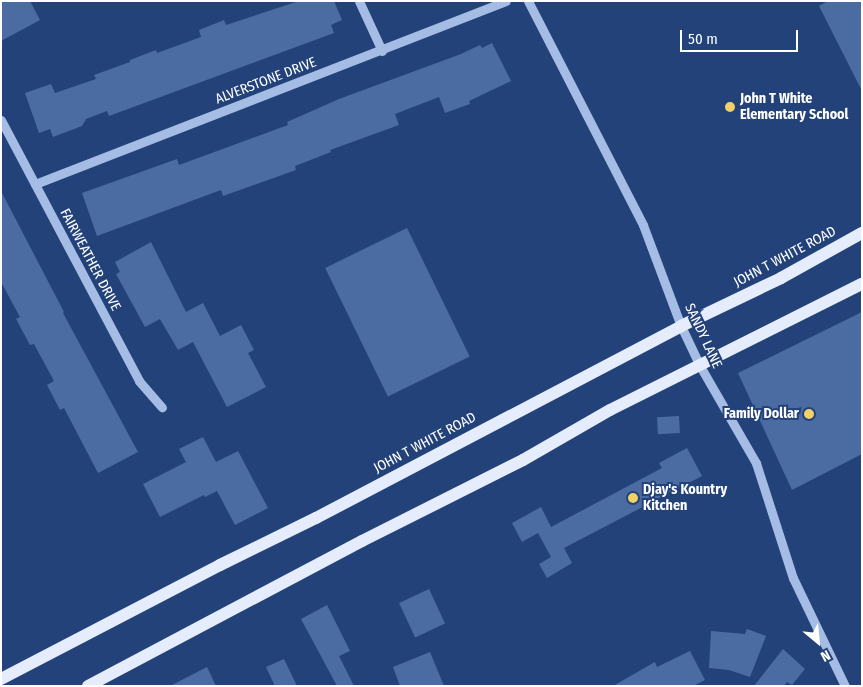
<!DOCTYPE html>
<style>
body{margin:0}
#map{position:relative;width:863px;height:687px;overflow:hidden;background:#23427a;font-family:"Fira Sans Condensed",sans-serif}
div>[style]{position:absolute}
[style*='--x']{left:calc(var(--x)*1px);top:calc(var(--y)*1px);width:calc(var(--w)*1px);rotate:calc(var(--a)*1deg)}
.building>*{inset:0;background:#4b6ca3;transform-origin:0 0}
.minor>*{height:9px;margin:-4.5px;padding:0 4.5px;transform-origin:4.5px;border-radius:4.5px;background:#a5bde5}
.major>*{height:12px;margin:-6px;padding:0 6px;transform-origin:6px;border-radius:6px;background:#e5edfc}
.dots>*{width:14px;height:14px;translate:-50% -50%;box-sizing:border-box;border:2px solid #23427a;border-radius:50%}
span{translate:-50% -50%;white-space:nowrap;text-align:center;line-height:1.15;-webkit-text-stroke:4px #23427a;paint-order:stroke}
.street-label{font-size:14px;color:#fff}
.poi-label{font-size:14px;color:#fff;font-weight:700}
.left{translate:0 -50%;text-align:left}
.right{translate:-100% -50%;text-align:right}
.frame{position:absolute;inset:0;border:2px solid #fff;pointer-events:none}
.north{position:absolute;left:793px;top:617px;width:50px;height:50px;-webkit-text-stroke:4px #23427a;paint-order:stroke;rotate:152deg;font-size:14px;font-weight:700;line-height:20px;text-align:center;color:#fff}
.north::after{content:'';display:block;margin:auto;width:18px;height:22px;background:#fff;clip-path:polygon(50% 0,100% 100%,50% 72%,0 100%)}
.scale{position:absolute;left:680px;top:30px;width:118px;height:22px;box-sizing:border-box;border:2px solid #fff;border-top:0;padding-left:6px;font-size:15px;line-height:18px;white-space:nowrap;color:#fff;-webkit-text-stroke:4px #23427a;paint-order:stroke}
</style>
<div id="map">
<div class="building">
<i style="clip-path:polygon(1px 1px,30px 1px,40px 20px,1px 41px)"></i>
<i style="clip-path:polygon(299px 1px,334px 1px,342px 20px,331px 25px,334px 33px,109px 116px,107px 111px,86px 119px,82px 126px,53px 137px,50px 129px,39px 133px,25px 93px,51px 84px,55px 93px,96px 79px,94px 75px,130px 62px,130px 60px,156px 50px,157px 53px,201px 37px,199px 30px,224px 20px,226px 25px)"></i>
<i style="clip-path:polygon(828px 1px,862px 1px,862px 91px,819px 6px)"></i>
<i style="clip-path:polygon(492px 43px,511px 81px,469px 101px,470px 104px,445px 113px,439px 97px,395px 114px,399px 125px,330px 150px,331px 152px,295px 166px,296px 170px,223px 196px,221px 190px,97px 236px,82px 193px,177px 159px,179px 165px,288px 125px,287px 122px,339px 99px,461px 54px,480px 45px,482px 48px)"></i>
<i style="clip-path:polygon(1px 191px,64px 312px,63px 313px,138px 452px,98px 473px,64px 408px,60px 410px,47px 385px,54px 381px,34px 344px,30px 345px,16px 319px,20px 317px,1px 282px)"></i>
<i style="left:407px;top:228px;width:143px;height:91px;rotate:64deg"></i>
<i style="clip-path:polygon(151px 242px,186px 312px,203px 303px,220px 336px,241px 325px,254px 350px,248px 353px,266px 387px,227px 407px,193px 342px,178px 350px,160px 319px,145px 327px,116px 274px,120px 272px,115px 262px)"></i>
<i style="clip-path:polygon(862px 312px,862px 454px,792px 490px,738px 373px)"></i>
<i style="left:679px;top:416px;width:17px;height:22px;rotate:87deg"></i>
<i style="clip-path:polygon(203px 437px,216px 462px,238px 451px,268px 508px,235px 525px,217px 491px,205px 497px,204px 495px,160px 517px,143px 484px,186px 462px,179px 449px)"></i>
<i style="clip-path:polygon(687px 448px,702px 476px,564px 548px,572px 563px,547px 578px,539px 564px,551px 557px,538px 533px,522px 542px,512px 523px,541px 507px,551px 527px,662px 468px,659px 463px)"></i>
<i style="left:429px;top:589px;width:38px;height:33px;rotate:65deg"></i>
<i style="clip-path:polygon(327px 605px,350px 651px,339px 656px,354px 686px,337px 686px,301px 619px)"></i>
<i style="clip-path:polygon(747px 629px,766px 636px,750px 677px,729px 670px,709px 668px,711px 631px,745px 634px)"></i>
<i style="clip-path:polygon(783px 649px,805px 669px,792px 685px,787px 682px,784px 686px,754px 686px)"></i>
<i style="clip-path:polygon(690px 651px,705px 680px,693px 686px,613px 686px,655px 662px,657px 667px)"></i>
<i style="clip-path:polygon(430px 652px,444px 686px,400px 686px,393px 667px)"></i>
<i style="clip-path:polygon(284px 659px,297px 686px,275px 686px,266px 667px)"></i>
<i style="clip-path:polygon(207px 667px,216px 686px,170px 686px)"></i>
</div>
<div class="minor">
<i style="--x:359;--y:1;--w:55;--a:65.3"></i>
<i style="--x:528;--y:1;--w:252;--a:62.8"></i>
<i style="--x:643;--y:225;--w:108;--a:69.4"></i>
<i style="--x:681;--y:326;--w:44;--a:64.6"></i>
<i style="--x:700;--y:366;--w:112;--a:60"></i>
<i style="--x:756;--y:463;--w:121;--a:72.2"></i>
<i style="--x:793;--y:578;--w:120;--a:64.3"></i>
<i style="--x:1;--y:120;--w:295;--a:62.1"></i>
<i style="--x:139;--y:381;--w:35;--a:49"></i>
<i style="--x:35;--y:184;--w:505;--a:-21.23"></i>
</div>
<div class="major">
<i style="--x:1;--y:679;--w:247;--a:-27.5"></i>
<i style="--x:220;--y:565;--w:107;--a:-26.1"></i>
<i style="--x:316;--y:518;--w:412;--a:-27.7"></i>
<i style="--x:681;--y:326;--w:111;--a:-25.6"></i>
<i style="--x:781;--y:278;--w:93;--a:-29.1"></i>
<i style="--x:88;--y:686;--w:310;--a:-27.9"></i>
<i style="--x:362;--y:541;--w:180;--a:-26.7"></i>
<i style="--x:523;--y:460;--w:100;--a:-29.9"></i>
<i style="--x:610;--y:410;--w:282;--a:-26.6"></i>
</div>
<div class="dots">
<i style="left:730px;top:107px;background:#f0d268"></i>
<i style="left:809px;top:414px;background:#f0d268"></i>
<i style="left:633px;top:498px;background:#f0d268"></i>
</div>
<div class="street-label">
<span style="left:266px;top:81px;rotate:-21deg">ALVERSTONE DRIVE</span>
<span style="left:785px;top:257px;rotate:-28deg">JOHN T WHITE ROAD</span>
<span style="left:90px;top:260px;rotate:62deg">FAIRWEATHER DRIVE</span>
<span style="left:703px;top:336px;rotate:65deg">SANDY LANE</span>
<span style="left:425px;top:443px;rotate:-28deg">JOHN T WHITE ROAD</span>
</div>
<div class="poi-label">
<span class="left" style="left:740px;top:107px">John T White<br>Elementary School</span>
<span class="right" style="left:799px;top:414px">Family Dollar</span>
<span class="left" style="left:643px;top:498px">Djay's Kountry<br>Kitchen</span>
</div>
<div class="frame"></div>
<div class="north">N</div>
<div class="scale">50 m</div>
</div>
